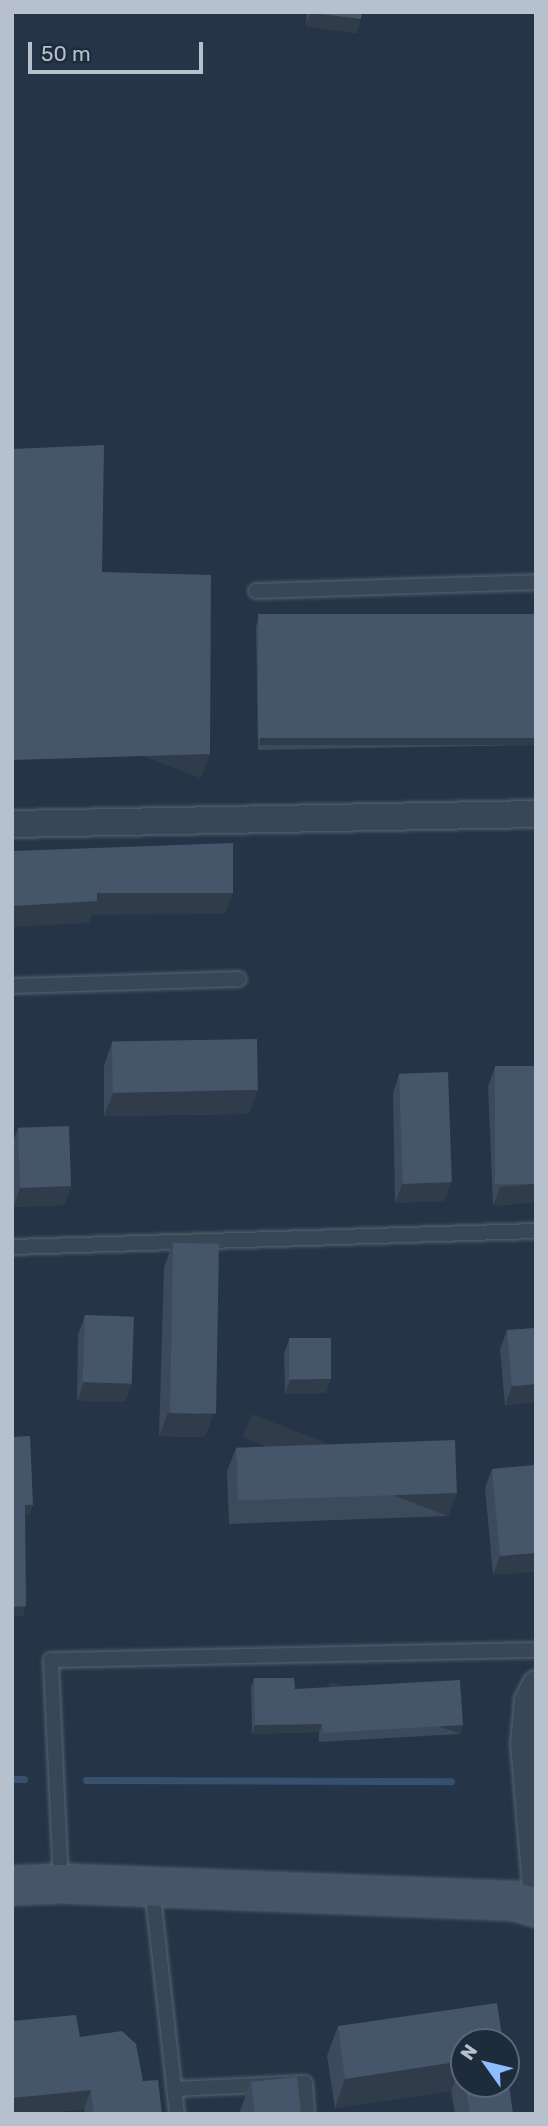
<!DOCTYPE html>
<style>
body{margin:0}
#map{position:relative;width:548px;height:2126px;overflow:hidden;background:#253446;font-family:Rubik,sans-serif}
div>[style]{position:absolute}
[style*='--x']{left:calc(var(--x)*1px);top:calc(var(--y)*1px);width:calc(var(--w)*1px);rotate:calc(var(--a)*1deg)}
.stream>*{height:7px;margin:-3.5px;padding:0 3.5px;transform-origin:3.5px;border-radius:3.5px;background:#37506e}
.roads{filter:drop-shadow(0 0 2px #586472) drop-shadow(0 0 2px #586472)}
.lane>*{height:14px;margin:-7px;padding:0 7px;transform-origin:7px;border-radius:7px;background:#394655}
.street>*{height:26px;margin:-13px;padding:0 13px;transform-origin:13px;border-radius:13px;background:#394655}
.secondary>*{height:37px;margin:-18.5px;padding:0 18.5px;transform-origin:18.5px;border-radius:18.5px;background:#475569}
.wall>*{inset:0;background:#3c4a5b}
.shaded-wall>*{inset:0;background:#313c4a;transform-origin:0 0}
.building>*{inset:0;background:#46566a;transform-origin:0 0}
span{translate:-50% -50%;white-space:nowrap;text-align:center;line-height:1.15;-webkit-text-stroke:6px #1e2b3b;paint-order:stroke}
.frame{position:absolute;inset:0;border:14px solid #b7c1ce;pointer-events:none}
.north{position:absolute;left:450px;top:2028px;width:70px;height:70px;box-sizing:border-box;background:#1e2b3b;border:2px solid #5b6776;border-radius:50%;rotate:304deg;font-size:19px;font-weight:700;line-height:28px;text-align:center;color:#b7c1ce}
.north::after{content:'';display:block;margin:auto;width:24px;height:32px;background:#8cbdff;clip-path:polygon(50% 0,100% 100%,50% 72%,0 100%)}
.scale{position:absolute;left:28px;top:42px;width:175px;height:32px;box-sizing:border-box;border:4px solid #b7c1ce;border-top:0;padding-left:9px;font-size:21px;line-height:24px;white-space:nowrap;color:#b7c1ce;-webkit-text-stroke:5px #1e2b3b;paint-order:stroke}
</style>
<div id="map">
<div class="stream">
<i style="--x:12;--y:1779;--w:12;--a:0"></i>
<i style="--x:86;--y:1780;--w:365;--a:0.2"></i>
</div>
<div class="roads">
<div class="lane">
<i style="--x:256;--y:591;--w:280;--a:-1.8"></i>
<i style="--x:12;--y:986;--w:227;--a:-1.8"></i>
<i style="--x:12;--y:1247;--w:524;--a:-1.75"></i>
<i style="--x:61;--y:1883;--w:223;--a:-92.6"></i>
<i style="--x:51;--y:1660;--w:485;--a:-1.2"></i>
<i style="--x:152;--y:1887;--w:228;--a:83.7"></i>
<i style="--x:174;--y:2089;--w:131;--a:-2.6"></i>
<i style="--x:305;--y:2083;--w:31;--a:86"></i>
</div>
<div class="street">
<i style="--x:12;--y:824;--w:524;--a:-1.09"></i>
<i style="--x:536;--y:1684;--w:18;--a:117"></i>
<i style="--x:528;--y:1700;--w:44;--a:95.2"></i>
<i style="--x:524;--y:1744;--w:144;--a:85.2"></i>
</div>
<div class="secondary">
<i style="--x:12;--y:1885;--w:49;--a:-2.3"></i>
<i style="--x:61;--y:1883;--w:451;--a:2.2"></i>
<i style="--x:512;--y:1900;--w:25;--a:16"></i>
</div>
</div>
<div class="wall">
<i style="clip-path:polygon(307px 12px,362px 12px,356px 33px,306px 26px)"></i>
<i style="clip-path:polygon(536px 614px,536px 745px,258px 750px,256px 627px,258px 620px)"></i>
<i style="clip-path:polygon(112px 1042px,249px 1114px,104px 1116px,104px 1066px)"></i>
<i style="clip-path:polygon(495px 1067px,536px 1202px,493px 1206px,488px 1086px)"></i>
<i style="clip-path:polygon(399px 1074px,451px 1182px,444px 1201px,395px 1203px,393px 1093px)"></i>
<i style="clip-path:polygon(18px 1128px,71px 1186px,64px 1205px,13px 1207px,12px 1144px)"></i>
<i style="clip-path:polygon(173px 1243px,205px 1437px,159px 1436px,164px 1267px)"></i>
<i style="clip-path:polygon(85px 1315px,132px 1383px,125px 1402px,77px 1401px,78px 1335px)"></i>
<i style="clip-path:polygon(536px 1328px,536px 1402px,505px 1405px,500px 1349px,507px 1330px)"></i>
<i style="clip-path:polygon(289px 1340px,326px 1393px,285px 1394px,284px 1353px)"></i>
<i style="clip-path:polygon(236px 1448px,457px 1493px,448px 1516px,229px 1524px,227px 1471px)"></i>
<i style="clip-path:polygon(536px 1465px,493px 1575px,485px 1488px,492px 1469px)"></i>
<i style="clip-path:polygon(254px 1678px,295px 1689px,463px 1725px,460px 1734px,319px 1742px,319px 1732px,252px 1734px,251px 1687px)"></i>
<i style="clip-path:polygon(338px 2026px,464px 2042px,464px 2084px,506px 2084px,513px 2114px,455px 2114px,451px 2091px,335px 2108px,327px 2056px)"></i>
<i style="clip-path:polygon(80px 2037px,143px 2081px,162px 2114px,85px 2114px,84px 2109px,36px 2114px,12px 2114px)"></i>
<i style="clip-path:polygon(251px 2081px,301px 2114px,241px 2114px,240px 2111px)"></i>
</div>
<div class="shaded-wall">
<i style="clip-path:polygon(310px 13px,361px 19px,356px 33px,306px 26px)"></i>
<i style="left:536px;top:738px;width:7px;height:276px;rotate:90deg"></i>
<i style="left:210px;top:754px;width:26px;height:198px;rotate:111deg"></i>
<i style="clip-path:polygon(97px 893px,233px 893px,225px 914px,92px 915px,89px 923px,12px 927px,12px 906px)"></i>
<i style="clip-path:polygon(258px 1090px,249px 1114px,104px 1116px,113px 1093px)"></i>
<i style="clip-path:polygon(451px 1182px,444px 1201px,395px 1203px,402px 1184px)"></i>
<i style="clip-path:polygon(536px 1184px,536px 1202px,493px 1206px,500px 1187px)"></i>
<i style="clip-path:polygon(71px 1186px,64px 1205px,13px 1207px,20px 1188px)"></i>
<i style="clip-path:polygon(331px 1379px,326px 1393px,285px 1394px,290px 1380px)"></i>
<i style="clip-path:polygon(84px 1382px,132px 1383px,125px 1402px,77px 1401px)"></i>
<i style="clip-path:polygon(536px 1384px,536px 1402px,505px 1405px,512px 1386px)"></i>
<i style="clip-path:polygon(168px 1413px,214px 1414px,205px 1437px,159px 1436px)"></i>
<i style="left:457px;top:1493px;width:25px;height:220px;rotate:111deg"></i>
<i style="clip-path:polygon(25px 1505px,33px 1505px,29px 1515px,21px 1515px)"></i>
<i style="clip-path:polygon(536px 1553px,536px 1572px,493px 1575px,500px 1556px)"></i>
<i style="clip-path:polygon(26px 1606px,23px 1616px,12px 1616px,12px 1607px)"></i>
<i style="clip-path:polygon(322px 1724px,319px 1732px,252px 1734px,255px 1725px)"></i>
<i style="left:463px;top:1725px;width:9px;height:140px;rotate:108deg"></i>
<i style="clip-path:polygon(462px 2061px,451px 2091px,335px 2108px,345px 2079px)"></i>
<i style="clip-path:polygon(91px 2090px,84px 2109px,36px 2114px,12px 2114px,12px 2098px)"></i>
</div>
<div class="building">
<i style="clip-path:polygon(311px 12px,362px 12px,361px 19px)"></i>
<i style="clip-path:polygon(104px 445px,102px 572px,211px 575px,210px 754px,12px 760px,12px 449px)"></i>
<i style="left:536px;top:614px;width:124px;height:278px;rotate:90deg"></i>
<i style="clip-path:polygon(233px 843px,233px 893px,97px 893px,97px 901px,12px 906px,12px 851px)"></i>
<i style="left:257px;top:1039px;width:51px;height:145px;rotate:89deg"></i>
<i style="left:536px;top:1066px;width:118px;height:41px;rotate:90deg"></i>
<i style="left:448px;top:1072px;width:110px;height:49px;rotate:88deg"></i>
<i style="left:69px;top:1126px;width:60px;height:51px;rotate:88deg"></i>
<i style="left:173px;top:1243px;width:46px;height:170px;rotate:1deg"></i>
<i style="left:85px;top:1315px;width:49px;height:67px;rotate:2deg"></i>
<i style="clip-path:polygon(536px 1328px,536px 1384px,512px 1386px,507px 1330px)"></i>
<i style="left:331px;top:1338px;width:41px;height:42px;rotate:90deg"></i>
<i style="clip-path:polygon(30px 1436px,33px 1505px,25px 1505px,26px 1606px,12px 1607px,12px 1437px)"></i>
<i style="left:455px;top:1440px;width:53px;height:219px;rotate:88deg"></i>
<i style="clip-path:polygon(536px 1465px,536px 1553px,500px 1556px,492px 1469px)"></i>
<i style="clip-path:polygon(254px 1678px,294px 1678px,295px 1689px,460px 1680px,463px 1725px,323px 1733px,322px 1724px,255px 1725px)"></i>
<i style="clip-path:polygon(497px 2003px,503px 2042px,464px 2042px,464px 2075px,462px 2061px,345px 2079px,338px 2026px)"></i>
<i style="clip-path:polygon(76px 2015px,80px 2037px,122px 2031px,136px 2044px,143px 2081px,158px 2080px,162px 2114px,94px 2114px,91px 2090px,12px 2098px,12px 2021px)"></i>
<i style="clip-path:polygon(506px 2063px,513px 2114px,470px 2114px,465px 2084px,506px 2084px)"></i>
<i style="left:297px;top:2077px;width:37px;height:46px;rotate:84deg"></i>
</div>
<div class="frame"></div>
<div class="north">N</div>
<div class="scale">50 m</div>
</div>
